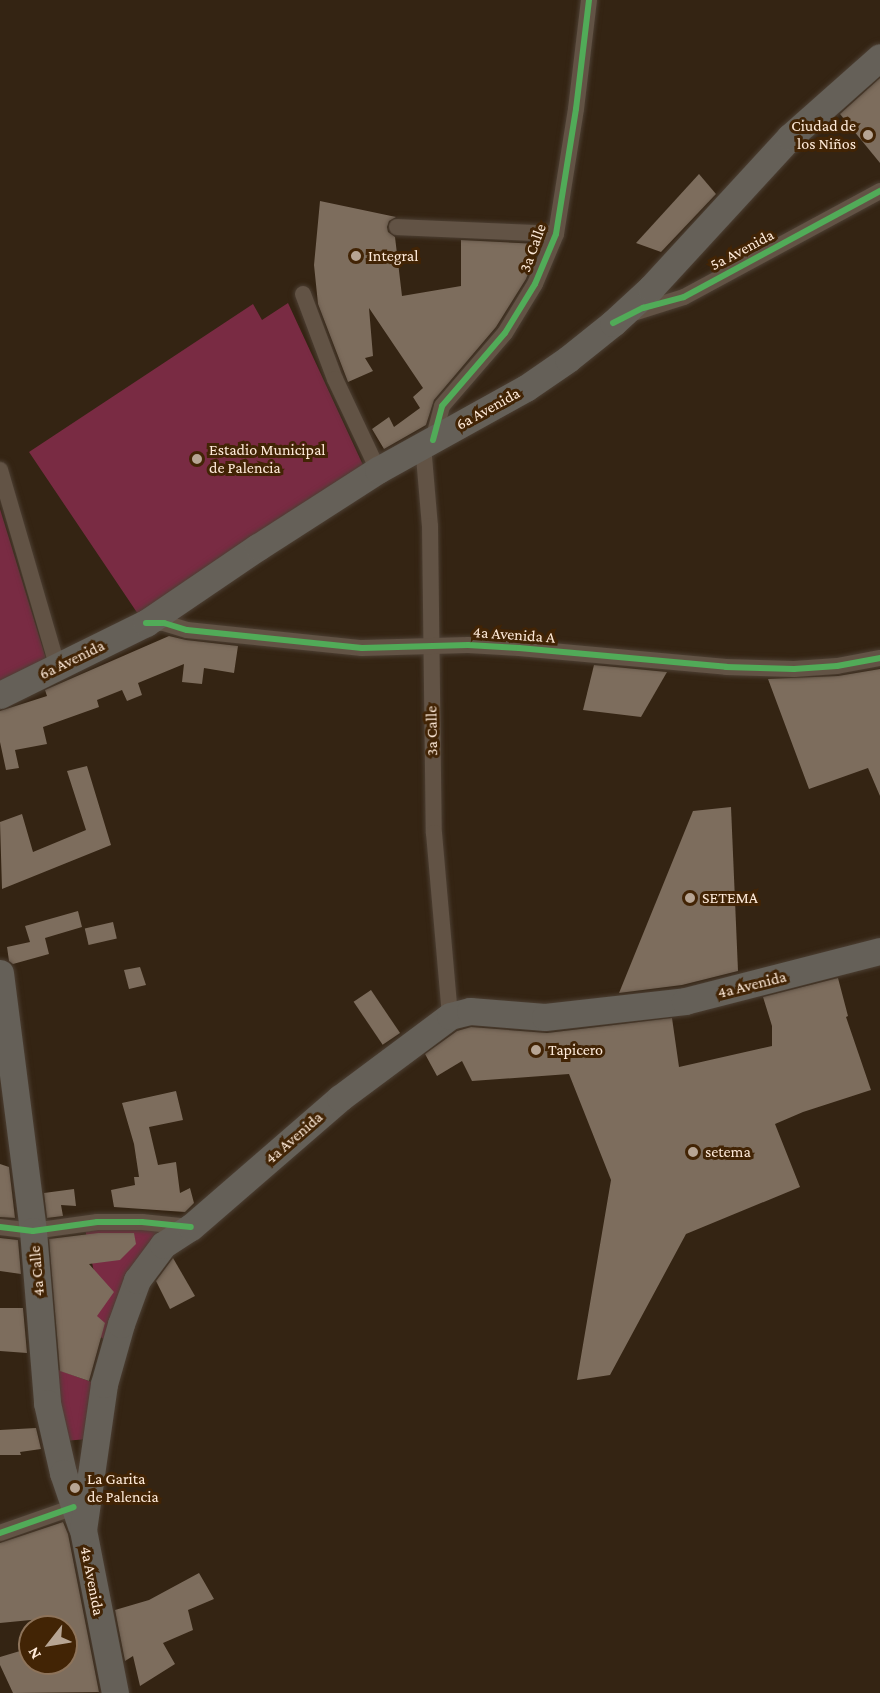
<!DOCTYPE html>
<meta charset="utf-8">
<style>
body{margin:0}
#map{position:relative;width:880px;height:1693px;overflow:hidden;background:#342413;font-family:"Crimson Pro",serif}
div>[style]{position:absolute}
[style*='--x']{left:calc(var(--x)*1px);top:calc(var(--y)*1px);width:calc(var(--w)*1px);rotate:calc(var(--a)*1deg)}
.green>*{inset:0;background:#792b43}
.building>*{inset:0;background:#7d6d5d;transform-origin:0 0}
.roads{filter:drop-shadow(0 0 2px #4c3f33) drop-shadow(0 0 2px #4c3f33)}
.street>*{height:16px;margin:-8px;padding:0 8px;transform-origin:8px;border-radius:8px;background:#625345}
.primary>*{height:27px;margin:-13.5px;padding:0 13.5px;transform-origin:13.5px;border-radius:13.5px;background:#656058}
.cycleway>*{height:6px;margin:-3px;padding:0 3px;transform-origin:3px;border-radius:3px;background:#51ab58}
.dots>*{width:16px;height:16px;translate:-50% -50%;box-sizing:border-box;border:3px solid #422405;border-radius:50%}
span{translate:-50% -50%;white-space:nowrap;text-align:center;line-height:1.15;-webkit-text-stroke:6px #422405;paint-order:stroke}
.poi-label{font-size:16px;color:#feead9}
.right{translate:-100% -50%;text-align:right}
.left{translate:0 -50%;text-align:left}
.street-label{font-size:16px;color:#feead9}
.north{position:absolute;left:18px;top:1615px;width:60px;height:60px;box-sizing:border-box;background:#422405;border:2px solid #8d735a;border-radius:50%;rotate:239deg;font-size:16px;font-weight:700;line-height:24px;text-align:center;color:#feead9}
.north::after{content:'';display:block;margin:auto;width:21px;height:27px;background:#b7a594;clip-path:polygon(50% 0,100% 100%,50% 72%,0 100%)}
</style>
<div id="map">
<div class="green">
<i style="clip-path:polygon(288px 303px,363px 465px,138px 614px,29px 452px,253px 304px,262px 320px)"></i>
<i style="clip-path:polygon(0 509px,47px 662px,0 681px)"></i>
<i style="clip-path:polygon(133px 1225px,161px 1232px,105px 1340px,71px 1317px,98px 1291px,85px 1229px)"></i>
<i style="clip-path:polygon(53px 1368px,97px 1384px,88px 1439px,64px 1441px)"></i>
</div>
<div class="building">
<i style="clip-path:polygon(880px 78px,880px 163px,840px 114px)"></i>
<i style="clip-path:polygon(699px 174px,716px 194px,661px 252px,636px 243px)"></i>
<i style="clip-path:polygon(320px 201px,396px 217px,389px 221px,387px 227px,388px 232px,395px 237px,402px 296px,461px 286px,461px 240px,540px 244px,526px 279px,496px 327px,434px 400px,426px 425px,384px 449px,372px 429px,389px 417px,394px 427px,420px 408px,413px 397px,423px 388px,369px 308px,373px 356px,365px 358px,373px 371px,348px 382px,318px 304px,314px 265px)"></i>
<i style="clip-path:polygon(169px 636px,186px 640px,238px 646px,234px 673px,204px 668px,202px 684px,182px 682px,184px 664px,138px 683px,142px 695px,127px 701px,122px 690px,97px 700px,99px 707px,43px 727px,47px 744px,15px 750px,19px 768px,6px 770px,0 742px,0 711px,47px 696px,45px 690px)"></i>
<i style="clip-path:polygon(594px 665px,667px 672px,641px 717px,583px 710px)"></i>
<i style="clip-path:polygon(880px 669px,880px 796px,868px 768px,809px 789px,768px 679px,838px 676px)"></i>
<i style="clip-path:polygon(87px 766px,111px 845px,2px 889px,0 822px,22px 814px,33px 852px,86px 830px,67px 771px)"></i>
<i style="clip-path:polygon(731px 807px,738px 971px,682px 985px,619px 993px,693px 811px)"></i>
<i style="clip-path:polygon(78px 911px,82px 927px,45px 938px,49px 954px,13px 964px,9px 961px,7px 947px,30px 942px,25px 926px)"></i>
<i style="left:113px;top:922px;width:17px;height:29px;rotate:77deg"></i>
<i style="clip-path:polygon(140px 967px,146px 985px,129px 989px,124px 970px)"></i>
<i style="clip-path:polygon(838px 978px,848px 1016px,846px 1017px,871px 1090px,803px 1112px,775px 1124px,800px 1187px,686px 1234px,610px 1375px,577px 1380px,611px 1180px,569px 1074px,472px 1081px,462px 1061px,437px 1076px,425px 1054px,457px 1031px,471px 1027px,547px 1033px,672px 1018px,679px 1067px,772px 1046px,772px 1026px,763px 997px)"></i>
<i style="left:371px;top:990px;width:52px;height:21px;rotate:56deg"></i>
<i style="clip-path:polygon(176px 1091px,183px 1120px,149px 1127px,158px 1165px,176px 1162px,180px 1193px,190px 1188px,194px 1203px,185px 1212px,114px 1207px,111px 1190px,135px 1185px,134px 1177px,139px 1177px,134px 1144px,122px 1103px)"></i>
<i style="clip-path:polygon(0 1164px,9px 1167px,15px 1218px,0 1217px)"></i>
<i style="clip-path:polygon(74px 1189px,76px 1206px,61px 1205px,63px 1216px,47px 1218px,44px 1193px)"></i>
<i style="clip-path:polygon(98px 1233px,134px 1233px,136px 1244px,120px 1260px,89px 1264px,114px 1292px,97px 1316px,105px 1323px,89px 1381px,60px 1371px,49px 1239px)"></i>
<i style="clip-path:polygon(0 1238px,18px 1240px,21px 1274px,0 1271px)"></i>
<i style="clip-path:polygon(173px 1258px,195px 1296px,170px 1309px,156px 1281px)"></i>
<i style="clip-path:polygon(0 1308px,23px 1308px,27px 1353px,0 1351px)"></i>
<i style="clip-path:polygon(36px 1428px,41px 1449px,20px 1452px,21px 1455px,0 1455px,0 1430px)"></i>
<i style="clip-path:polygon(63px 1522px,68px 1534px,99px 1692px,13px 1693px,0 1665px,0 1657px,30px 1648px,30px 1663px,66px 1663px,66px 1627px,44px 1627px,41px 1619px,0 1623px,0 1543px)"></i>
<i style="clip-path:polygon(199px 1573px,214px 1599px,188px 1610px,193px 1630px,163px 1643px,175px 1664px,140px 1686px,133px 1656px,125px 1661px,115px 1610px,149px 1600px)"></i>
</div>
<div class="roads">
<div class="street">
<i style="--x:397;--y:227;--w:159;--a:2.5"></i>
<i style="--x:303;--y:294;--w:91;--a:69.4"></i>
<i style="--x:335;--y:379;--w:101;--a:64.7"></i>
<i style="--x:633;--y:313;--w:53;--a:-17.4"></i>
<i style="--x:684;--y:297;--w:223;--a:-28.4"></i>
<i style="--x:433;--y:440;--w:35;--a:-75"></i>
<i style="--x:442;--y:406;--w:96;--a:-49.2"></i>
<i style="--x:505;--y:333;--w:57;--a:-58.5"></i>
<i style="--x:535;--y:284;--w:54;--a:-67.2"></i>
<i style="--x:556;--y:234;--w:127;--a:-80.9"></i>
<i style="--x:576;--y:109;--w:110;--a:-83.2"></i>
<i style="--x:423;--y:445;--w:81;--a:85.1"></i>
<i style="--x:430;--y:526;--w:307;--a:89.3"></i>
<i style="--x:434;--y:833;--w:184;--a:85"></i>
<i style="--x:0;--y:470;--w:206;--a:73.7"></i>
<i style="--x:147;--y:623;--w:17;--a:0"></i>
<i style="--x:164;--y:623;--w:24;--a:17"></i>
<i style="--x:187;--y:630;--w:176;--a:5.9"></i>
<i style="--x:362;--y:648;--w:106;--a:-1.6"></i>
<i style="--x:468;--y:645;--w:51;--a:3.4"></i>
<i style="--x:519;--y:648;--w:208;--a:5.2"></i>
<i style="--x:726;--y:667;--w:68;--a:1.7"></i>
<i style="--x:794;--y:669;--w:43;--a:-4"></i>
<i style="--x:837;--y:666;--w:44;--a:-10.5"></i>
<i style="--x:0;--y:1227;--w:33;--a:7"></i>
<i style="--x:33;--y:1231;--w:65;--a:-8"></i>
<i style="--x:97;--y:1222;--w:45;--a:0"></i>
<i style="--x:142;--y:1222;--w:48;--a:5.9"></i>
<i style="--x:0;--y:1533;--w:78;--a:-19.4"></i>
</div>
<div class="primary">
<i style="--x:0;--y:695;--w:163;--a:-26.3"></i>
<i style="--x:146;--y:623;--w:135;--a:-34.2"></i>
<i style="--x:258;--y:547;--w:143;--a:-32.7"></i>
<i style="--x:378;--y:470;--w:169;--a:-29"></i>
<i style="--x:526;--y:388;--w:51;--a:-34.6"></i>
<i style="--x:568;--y:359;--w:58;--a:-38.7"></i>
<i style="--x:613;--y:323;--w:52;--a:-42.6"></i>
<i style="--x:651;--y:288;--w:205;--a:-47.4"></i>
<i style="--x:790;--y:137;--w:120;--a:-41.6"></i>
<i style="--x:0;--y:973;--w:260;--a:82.7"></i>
<i style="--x:33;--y:1231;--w:173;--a:85.3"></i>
<i style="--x:47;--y:1403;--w:72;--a:77.1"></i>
<i style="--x:63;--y:1473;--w:56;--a:71.2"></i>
<i style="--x:115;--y:1693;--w:166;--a:-101.1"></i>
<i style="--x:83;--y:1530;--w:148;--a:-81.8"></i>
<i style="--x:104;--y:1384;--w:62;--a:-74.2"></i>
<i style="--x:121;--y:1324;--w:47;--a:-70"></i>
<i style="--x:137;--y:1280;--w:44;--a:-53.4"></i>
<i style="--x:163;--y:1245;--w:33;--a:-33"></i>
<i style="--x:191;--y:1227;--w:197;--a:-40.9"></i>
<i style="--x:340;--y:1098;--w:137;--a:-36.7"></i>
<i style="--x:450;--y:1016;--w:21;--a:-14"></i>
<i style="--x:470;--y:1011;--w:75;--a:4.6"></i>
<i style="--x:545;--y:1017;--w:141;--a:-6.5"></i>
<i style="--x:685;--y:1001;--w:201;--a:-14.4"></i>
</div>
</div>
<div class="cycleway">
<i style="--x:613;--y:323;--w:34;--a:-27"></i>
<i style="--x:643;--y:308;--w:42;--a:-15"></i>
<i style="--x:684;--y:297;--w:223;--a:-28.4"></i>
<i style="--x:433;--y:440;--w:35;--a:-75"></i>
<i style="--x:442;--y:406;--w:96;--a:-49.2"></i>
<i style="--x:505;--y:333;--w:57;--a:-58.5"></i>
<i style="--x:535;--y:284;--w:54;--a:-67.2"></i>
<i style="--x:556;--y:234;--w:127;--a:-80.9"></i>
<i style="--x:576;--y:109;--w:110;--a:-83.2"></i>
<i style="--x:146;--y:623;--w:18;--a:0"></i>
<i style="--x:164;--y:623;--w:24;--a:17"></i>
<i style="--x:187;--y:630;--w:176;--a:5.9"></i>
<i style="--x:362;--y:648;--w:106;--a:-1.6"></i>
<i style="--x:468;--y:645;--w:51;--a:3.4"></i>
<i style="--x:519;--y:648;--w:208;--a:5.2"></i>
<i style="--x:726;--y:667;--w:68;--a:1.7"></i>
<i style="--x:794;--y:669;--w:43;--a:-4"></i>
<i style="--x:837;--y:666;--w:44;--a:-10.5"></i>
<i style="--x:0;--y:1227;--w:33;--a:7"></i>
<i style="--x:33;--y:1231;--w:65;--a:-8"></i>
<i style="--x:97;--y:1222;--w:45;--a:0"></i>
<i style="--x:142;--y:1222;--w:49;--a:5.8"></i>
<i style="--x:0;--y:1533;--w:78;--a:-19.4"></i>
</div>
<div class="dots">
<i style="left:868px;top:135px;background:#b7a594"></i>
<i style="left:356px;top:256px;background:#b7a594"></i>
<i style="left:197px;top:459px;background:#b7a594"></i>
<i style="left:690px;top:898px;background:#b7a594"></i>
<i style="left:536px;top:1050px;background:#b7a594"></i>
<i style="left:693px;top:1152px;background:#b7a594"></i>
<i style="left:75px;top:1488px;background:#b7a594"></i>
</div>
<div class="poi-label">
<span class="right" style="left:856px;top:135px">Ciudad de<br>los Niños</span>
<span class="left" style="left:368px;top:256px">Integral</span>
<span class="left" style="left:209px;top:459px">Estadio Municipal<br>de Palencia</span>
<span class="left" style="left:702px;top:898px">SETEMA</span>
<span class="left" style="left:548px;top:1050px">Tapicero</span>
<span class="left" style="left:705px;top:1152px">setema</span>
<span class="left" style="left:87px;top:1488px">La Garita<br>de Palencia</span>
</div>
<div class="street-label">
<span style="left:533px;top:248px;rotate:-70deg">3a Calle</span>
<span style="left:742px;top:250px;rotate:-28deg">5a Avenida</span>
<span style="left:488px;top:409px;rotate:-29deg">6a Avenida</span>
<span style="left:514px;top:635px;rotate:4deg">4a Avenida A</span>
<span style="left:72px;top:660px;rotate:-26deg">6a Avenida</span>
<span style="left:432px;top:731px;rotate:-91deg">3a Calle</span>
<span style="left:752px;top:985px;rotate:-14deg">4a Avenida</span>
<span style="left:294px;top:1138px;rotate:-41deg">4a Avenida</span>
<span style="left:37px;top:1271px;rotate:-95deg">4a Calle</span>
<span style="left:92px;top:1581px;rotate:79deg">4a Avenida</span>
</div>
<div class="north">N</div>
</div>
